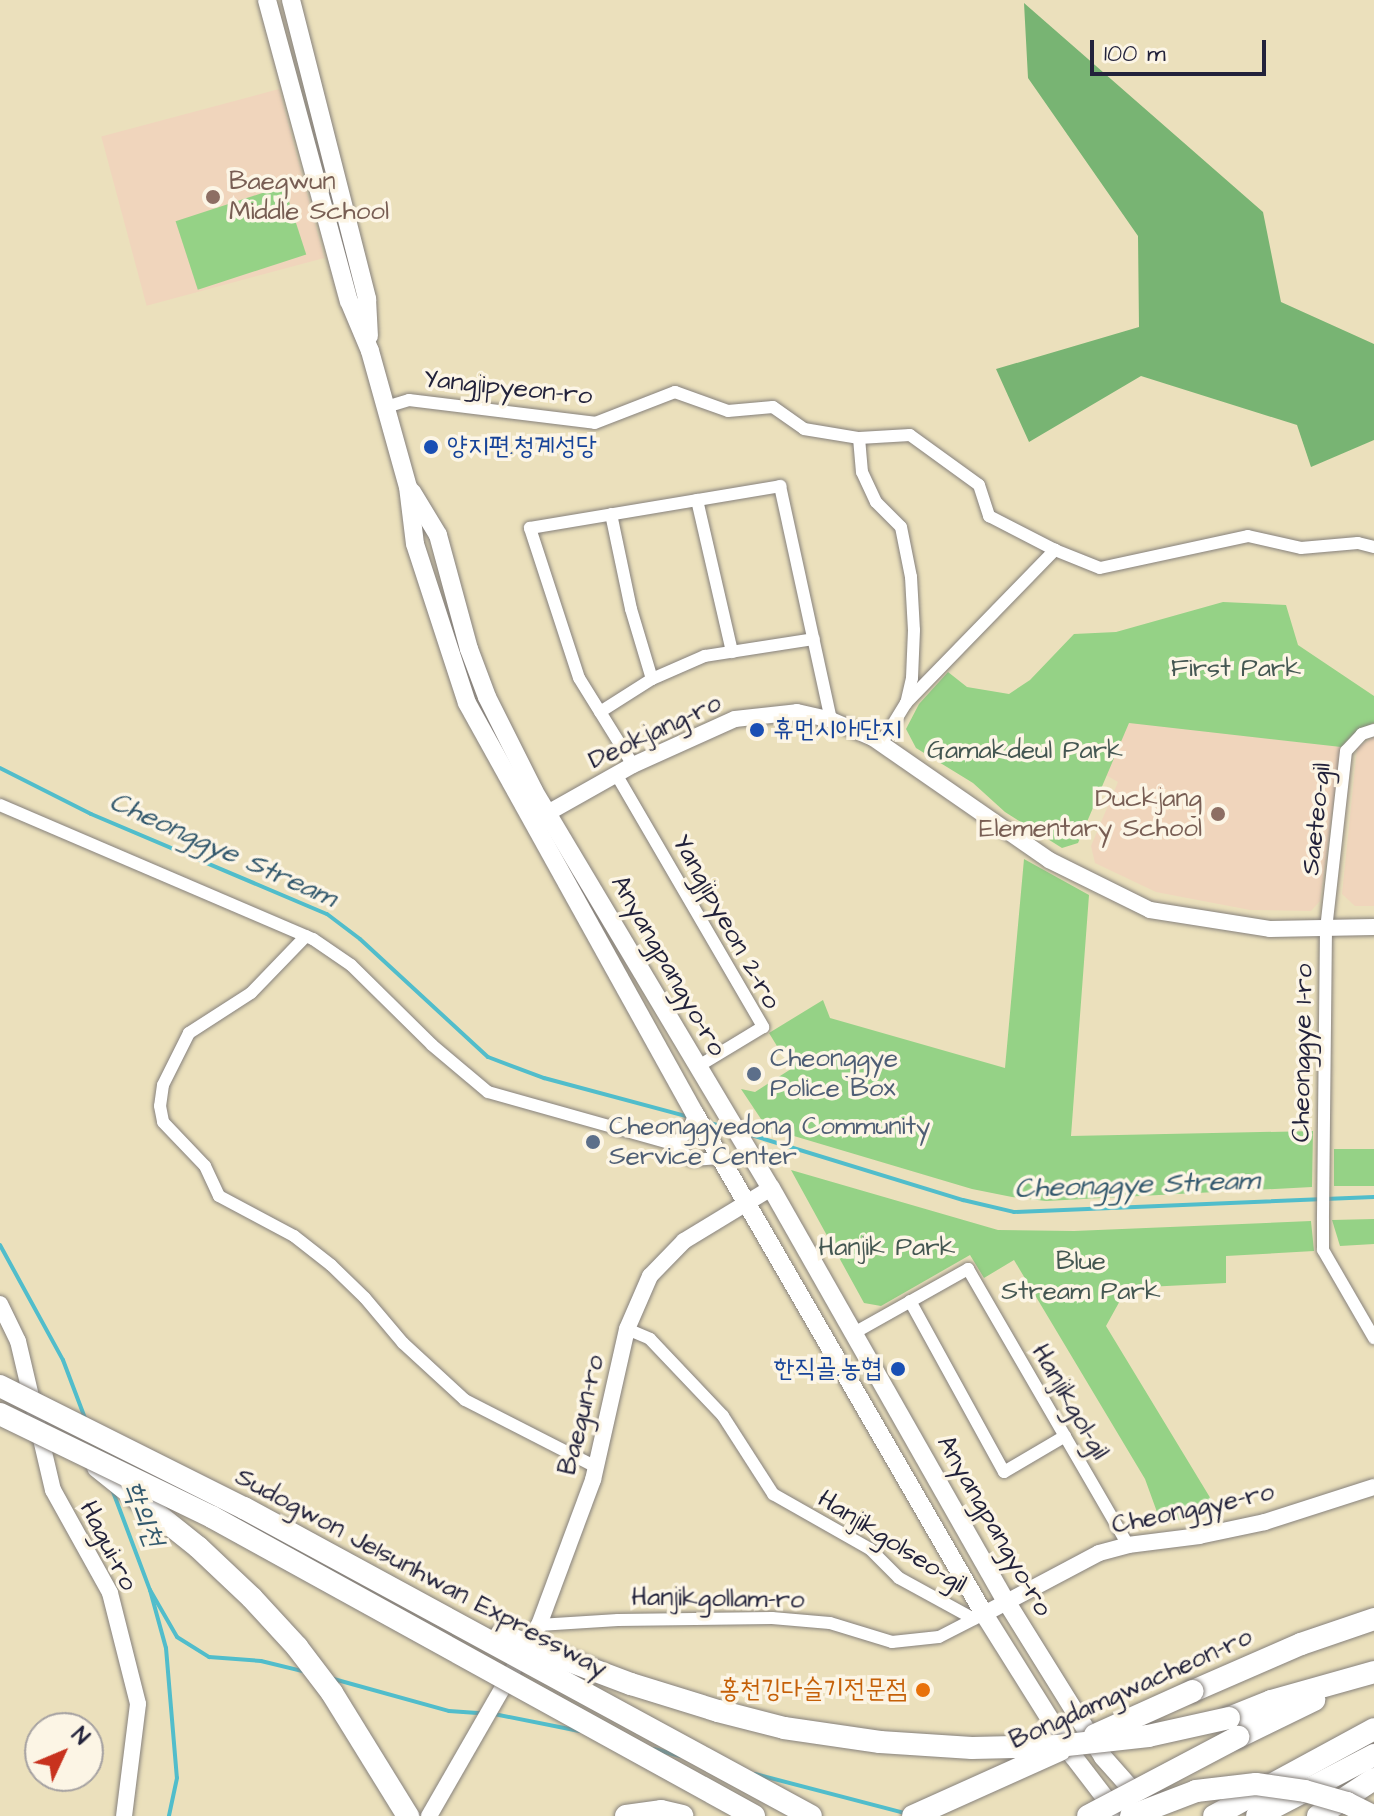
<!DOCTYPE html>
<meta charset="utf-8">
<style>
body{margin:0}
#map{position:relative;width:1374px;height:1816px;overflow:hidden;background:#ebe0bc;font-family:"Architects Daughter","Poor Story",sans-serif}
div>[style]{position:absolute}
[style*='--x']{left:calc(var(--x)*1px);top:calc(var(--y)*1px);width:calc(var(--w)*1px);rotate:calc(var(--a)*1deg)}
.built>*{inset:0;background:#f0d5bc;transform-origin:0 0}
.green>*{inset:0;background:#95d286;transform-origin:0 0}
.forest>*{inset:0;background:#78b473}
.stream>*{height:4px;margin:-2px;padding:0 2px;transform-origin:2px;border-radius:2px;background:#51bdcb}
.roads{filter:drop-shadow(0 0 2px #86817c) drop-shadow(0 0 2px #86817c)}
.street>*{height:12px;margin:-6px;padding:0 6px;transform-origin:6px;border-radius:6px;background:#fff}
.secondary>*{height:16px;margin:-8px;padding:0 8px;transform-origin:8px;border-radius:8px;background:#fff}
.primary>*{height:18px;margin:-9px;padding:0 9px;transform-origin:9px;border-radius:9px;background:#fff}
.highway>*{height:22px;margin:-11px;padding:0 11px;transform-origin:11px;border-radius:11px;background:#fff}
.bridges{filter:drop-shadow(0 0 2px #86817c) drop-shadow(0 0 2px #86817c)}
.highway-bridge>*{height:22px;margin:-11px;padding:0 11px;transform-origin:11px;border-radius:11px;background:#fff}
.dots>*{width:22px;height:22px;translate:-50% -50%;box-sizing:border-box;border:4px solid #fcf5e5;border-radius:50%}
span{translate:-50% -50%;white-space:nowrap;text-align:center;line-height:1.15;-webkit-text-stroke:7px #fcf5e5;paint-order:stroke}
.education-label{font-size:26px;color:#785e54}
.left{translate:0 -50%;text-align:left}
.right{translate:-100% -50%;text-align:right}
.street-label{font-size:26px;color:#22223b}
.transit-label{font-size:26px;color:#164399}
.park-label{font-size:26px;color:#445752}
.service-label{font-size:26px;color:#4e5e75}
.food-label{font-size:26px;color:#c56008}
.water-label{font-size:28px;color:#32586d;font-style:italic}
.north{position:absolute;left:24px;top:1712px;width:80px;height:80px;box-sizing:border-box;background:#fcf5e5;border:2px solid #a5a1a1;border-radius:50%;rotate:46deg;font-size:22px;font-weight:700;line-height:32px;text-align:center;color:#22223b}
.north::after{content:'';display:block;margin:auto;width:28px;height:36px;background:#c8321e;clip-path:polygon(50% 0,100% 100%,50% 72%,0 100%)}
.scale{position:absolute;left:1090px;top:40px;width:176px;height:36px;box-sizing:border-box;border:4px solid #22223b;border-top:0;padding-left:10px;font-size:24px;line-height:28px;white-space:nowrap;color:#22223b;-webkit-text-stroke:6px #fcf5e5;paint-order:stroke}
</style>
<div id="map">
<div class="built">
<i style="left:279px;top:89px;width:175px;height:184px;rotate:75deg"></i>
<i style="clip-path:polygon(1129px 722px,1341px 747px,1320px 901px,1311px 911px,1250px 910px,1156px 892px,1095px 863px,1091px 846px,1118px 782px,1106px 775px)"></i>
<i style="clip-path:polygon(1374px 737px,1374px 906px,1355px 906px,1342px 894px,1357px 748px)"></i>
</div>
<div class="green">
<i style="left:284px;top:186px;width:72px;height:114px;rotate:72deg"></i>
<i style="clip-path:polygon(1223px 602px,1286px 605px,1298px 645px,1374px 696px,1374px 723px,1359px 729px,1341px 747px,1129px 723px,1078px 843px,1062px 848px,1005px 812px,973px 783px,916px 748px,906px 729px,919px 704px,948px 672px,967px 687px,1009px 694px,1030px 680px,1074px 634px,1116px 632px)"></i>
<i style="clip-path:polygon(1024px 859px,1089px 895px,1071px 1136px,1313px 1131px,1312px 1187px,1046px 1201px,1012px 1197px,972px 1189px,767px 1128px,741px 1089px,755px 1092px,791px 1069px,769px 1033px,823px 1000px,830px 1018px,1005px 1068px)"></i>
<i style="left:1334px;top:1149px;width:40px;height:37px"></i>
<i style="clip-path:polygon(791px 1170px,998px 1230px,1074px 1231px,1311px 1221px,1314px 1251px,1226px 1256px,1226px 1283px,1127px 1288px,1106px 1326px,1220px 1514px,1161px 1523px,1145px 1479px,1014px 1260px,984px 1278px,970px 1255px,881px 1306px,864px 1303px)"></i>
<i style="clip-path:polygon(1374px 1219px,1374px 1244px,1340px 1246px,1332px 1220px)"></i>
</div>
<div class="forest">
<i style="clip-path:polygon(1024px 3px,1263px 212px,1281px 302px,1374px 344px,1374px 440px,1311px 467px,1297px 425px,1141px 376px,1029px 442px,996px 369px,1139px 327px,1138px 236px,1028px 78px)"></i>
</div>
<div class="stream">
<i style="--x:0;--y:768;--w:102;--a:26.8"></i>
<i style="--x:91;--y:814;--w:256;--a:23"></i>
<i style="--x:327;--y:914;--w:41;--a:37.1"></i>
<i style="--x:360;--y:939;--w:174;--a:42.7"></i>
<i style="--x:488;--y:1057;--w:60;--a:20.6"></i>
<i style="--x:544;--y:1078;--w:151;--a:15"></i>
<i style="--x:706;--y:1122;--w:23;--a:15"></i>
<i style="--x:748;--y:1134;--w:225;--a:17.1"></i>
<i style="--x:963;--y:1200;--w:52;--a:13.2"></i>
<i style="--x:1014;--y:1212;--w:360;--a:-2.4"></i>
<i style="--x:0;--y:1245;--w:131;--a:61.3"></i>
<i style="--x:63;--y:1360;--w:65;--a:69.3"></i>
<i style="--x:112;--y:1489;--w:108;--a:69.4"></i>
<i style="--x:150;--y:1590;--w:60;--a:74.6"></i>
<i style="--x:166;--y:1648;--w:130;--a:85.2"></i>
<i style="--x:177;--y:1778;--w:39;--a:102"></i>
<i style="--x:150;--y:1590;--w:54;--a:60.1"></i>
<i style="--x:177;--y:1637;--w:38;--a:32"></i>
<i style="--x:209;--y:1657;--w:52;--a:4.4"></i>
<i style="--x:261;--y:1661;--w:46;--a:13.7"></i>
<i style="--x:330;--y:1678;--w:123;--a:15.5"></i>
<i style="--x:449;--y:1711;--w:32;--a:4"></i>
<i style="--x:494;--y:1714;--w:87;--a:11.3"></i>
<i style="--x:654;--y:1749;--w:27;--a:15"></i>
<i style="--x:755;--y:1774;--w:155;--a:14.6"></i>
</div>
<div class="roads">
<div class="street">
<i style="--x:386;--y:407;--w:24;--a:-17"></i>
<i style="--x:409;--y:400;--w:187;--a:7"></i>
<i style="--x:595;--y:423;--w:86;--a:-21.2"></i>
<i style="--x:675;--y:392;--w:56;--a:19.7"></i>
<i style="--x:728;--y:411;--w:45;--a:-5.1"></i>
<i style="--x:773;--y:407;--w:38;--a:35"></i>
<i style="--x:804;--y:429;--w:56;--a:9.3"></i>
<i style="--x:859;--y:438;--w:34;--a:85"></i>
<i style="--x:862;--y:472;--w:33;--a:65"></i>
<i style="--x:876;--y:502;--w:35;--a:45"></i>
<i style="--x:901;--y:527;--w:51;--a:78.7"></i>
<i style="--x:911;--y:577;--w:53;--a:86.8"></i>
<i style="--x:914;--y:630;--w:48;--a:92.4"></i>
<i style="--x:912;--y:678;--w:26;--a:103"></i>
<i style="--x:906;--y:703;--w:48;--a:121.4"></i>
<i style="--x:859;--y:438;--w:51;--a:-3.4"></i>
<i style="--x:910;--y:435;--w:85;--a:35.9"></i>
<i style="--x:979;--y:485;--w:33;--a:72"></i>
<i style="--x:989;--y:516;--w:74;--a:27.3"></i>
<i style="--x:697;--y:500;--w:156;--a:77"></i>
<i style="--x:611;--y:514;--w:97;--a:78.1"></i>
<i style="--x:631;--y:609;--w:73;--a:73.3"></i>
<i style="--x:906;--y:703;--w:214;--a:-45.8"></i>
<i style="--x:1055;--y:550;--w:48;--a:21.8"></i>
<i style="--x:1100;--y:568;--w:151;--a:-12.2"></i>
<i style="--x:1248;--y:536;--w:54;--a:12.8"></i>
<i style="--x:1301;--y:548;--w:57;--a:-5"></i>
<i style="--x:1358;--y:543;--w:16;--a:14"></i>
<i style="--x:600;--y:712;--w:62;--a:-32.4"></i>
<i style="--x:652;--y:679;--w:58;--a:-23.5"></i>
<i style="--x:705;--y:656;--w:110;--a:-8.9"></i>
<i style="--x:1374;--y:730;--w:13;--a:162"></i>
<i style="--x:1362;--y:734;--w:23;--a:133"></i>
<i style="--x:1346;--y:751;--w:178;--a:96.4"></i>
<i style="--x:1326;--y:928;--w:292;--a:90.6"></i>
<i style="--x:1323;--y:1220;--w:30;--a:90"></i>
<i style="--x:1323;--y:1250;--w:102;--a:59.9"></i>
<i style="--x:633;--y:765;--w:102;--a:-121.8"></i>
<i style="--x:579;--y:678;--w:158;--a:-108.1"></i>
<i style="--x:530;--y:528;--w:254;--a:-9.5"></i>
<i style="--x:780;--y:486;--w:239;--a:77.7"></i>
<i style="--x:616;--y:774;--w:293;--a:59.8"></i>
<i style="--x:763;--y:1027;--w:77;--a:148.8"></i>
<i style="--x:0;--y:805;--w:340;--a:23.2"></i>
<i style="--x:313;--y:939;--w:46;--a:34.4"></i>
<i style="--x:351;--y:965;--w:114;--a:44.6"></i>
<i style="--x:432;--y:1045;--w:73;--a:40"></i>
<i style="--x:488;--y:1092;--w:192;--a:15.7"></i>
<i style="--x:673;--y:1144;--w:25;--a:40"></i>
<i style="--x:692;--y:1160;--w:28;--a:-4"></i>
<i style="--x:306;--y:936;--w:79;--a:134"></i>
<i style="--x:251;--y:993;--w:74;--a:147.2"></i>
<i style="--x:189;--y:1033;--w:58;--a:116.6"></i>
<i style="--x:163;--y:1085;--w:21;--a:98"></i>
<i style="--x:160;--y:1106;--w:16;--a:79"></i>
<i style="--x:163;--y:1122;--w:61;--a:46.3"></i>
<i style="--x:205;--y:1166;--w:33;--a:65"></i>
<i style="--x:219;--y:1196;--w:85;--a:28.1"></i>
<i style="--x:294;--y:1236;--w:47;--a:38.1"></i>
<i style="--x:331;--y:1265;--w:47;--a:44.1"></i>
<i style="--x:365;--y:1298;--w:59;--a:49.8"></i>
<i style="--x:403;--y:1343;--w:84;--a:42.6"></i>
<i style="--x:465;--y:1400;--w:147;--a:27.1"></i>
<i style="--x:673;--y:1144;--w:16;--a:-38"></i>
<i style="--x:686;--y:1134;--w:22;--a:-66"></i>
<i style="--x:910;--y:1301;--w:195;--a:61.2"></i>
<i style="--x:1004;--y:1472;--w:71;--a:-30.5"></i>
<i style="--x:627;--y:1329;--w:25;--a:23"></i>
<i style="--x:650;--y:1339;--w:106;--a:46.5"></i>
<i style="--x:723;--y:1416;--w:93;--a:57.3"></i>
<i style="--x:773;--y:1494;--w:112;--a:29.6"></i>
<i style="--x:870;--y:1549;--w:41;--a:45"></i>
<i style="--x:899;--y:1578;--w:85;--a:28.7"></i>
<i style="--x:854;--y:1333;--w:131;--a:-29.3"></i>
<i style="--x:968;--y:1269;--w:319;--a:59.9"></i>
<i style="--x:539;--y:1625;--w:79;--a:-3.6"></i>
<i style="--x:618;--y:1620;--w:154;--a:-0.7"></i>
<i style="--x:772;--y:1618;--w:58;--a:4.9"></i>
<i style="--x:830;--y:1623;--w:65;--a:17"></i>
<i style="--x:892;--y:1642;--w:47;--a:-6.1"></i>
<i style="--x:939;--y:1637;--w:44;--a:-27.1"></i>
</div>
<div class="secondary">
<i style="--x:537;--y:819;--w:110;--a:-29.4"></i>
<i style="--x:633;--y:765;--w:112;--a:-24.3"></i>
<i style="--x:735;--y:719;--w:62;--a:-6.4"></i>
<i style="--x:797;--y:712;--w:35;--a:13"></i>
<i style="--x:831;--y:720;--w:46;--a:23.2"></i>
<i style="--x:873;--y:738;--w:214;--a:34.7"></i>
<i style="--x:1049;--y:860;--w:113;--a:26.3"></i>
<i style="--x:1150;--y:910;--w:121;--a:9"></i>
<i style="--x:1270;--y:929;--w:104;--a:-1.1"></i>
<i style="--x:0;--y:1304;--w:41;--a:64.1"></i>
<i style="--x:18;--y:1341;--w:153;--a:76.8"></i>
<i style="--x:53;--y:1490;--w:118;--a:61"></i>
<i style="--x:110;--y:1593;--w:114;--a:75.8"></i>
<i style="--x:138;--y:1704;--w:113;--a:97.1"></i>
<i style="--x:984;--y:1614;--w:130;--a:-27.9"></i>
<i style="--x:1099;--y:1553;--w:30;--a:-15"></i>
<i style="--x:1128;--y:1545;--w:72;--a:-7.2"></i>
<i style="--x:1199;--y:1536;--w:67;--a:-12"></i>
<i style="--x:1265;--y:1522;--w:114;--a:-17.8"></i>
<i style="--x:429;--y:1816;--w:220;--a:-60.1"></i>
<i style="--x:539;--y:1625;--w:155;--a:-69.6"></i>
<i style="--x:593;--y:1480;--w:155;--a:-77.3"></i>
<i style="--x:627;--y:1329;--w:58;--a:-66.5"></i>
<i style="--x:650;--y:1276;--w:49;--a:-45.8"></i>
<i style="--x:684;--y:1241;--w:102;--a:-31.3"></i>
</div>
<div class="primary">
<i style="--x:267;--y:0;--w:312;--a:74.8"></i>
<i style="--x:349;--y:301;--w:54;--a:67.2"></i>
<i style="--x:370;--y:351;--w:141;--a:74.4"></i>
<i style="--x:408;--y:487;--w:57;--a:83"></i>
<i style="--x:415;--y:544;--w:167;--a:71.9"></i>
<i style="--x:467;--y:703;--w:470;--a:61"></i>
<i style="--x:695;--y:1114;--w:578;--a:59.97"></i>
<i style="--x:984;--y:1614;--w:168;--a:57.9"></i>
<i style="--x:1073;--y:1756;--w:76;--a:52.5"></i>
<i style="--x:291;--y:0;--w:309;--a:75.7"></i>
<i style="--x:367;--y:299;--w:37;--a:87"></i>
<i style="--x:412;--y:492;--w:50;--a:58.8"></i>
<i style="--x:438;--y:535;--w:118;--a:74.8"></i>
<i style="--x:469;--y:649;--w:51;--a:69.4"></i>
<i style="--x:487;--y:697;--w:105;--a:63.4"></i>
<i style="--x:534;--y:791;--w:462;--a:59.2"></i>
<i style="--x:771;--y:1188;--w:475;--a:60.4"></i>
<i style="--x:1006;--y:1601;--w:184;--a:58.1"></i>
<i style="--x:1103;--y:1757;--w:60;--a:48.4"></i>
</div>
<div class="highway">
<i style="--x:98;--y:1467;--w:128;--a:38.7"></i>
<i style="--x:198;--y:1547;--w:74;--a:43.4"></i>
<i style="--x:252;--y:1598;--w:67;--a:47.4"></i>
<i style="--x:297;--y:1647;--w:58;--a:52.7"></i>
<i style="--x:332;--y:1693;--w:145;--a:58.3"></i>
<i style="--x:1193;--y:1691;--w:118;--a:-23.5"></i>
<i style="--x:1301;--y:1644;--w:77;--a:-18.9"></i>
<i style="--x:1229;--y:1718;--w:45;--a:-22"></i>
<i style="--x:1271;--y:1701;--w:107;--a:-15.7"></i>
<i style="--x:1238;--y:1737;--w:85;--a:-26"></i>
<i style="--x:626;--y:1816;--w:35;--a:-8"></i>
<i style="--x:661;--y:1811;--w:22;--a:13"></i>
<i style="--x:1214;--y:1816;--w:182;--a:-28.5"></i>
<i style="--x:1257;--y:1816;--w:132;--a:-27.5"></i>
<i style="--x:1318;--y:1816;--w:67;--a:-33.5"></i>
</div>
</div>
<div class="bridges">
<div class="highway-bridge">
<i style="--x:0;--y:1386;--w:273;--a:26.6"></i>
<i style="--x:244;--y:1508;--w:645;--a:28.51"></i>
<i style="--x:0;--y:1414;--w:236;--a:25.9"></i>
<i style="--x:212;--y:1517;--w:619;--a:28.88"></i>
<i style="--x:501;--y:1635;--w:139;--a:20.7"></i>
<i style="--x:631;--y:1684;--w:91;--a:17.2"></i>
<i style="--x:718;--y:1711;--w:68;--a:14.4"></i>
<i style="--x:784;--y:1728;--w:97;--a:8.3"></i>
<i style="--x:880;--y:1742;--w:92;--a:3.7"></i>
<i style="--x:972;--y:1748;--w:86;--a:-1.3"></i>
<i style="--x:1058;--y:1746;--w:91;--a:-6.3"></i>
<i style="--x:1148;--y:1736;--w:83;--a:-12.5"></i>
<i style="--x:1095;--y:1735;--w:107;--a:-24.2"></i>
<i style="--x:913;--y:1816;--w:161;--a:-24.2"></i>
<i style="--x:1088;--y:1816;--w:170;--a:-27.8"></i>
<i style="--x:1131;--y:1816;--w:70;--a:-21"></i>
<i style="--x:1196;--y:1791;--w:60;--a:-6.7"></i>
<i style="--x:1256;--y:1784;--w:49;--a:8.1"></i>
<i style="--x:1305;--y:1791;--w:44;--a:15.9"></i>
<i style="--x:1347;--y:1803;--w:29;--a:27"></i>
</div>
</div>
<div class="dots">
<i style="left:213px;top:197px;background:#8d6e63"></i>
<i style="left:431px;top:447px;background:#1a4fb4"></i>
<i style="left:757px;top:730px;background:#1a4fb4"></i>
<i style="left:1218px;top:814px;background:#8d6e63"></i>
<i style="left:754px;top:1074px;background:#5c6f8a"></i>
<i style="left:593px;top:1142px;background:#5c6f8a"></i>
<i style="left:898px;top:1369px;background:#1a4fb4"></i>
<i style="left:923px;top:1690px;background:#e8710a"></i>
</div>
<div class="education-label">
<span class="left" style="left:229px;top:197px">Baegwun<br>Middle School</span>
<span class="right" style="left:1202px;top:814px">Duckjang<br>Elementary School</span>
</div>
<div class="street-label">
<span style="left:508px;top:388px;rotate:6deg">Yangjipyeon-ro</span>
<span style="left:655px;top:732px;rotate:-25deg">Deokjang-ro</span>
<span style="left:1317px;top:819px;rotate:-84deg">Saeteo-gil</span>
<span style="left:726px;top:922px;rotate:61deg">Yangjipyeon 2-ro</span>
<span style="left:668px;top:966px;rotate:60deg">Anyangpangyo-ro</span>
<span style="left:1303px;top:1053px;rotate:-89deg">Cheonggye 1-ro</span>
<span style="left:1070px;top:1402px;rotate:60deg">Hanjikgol-gil</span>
<span style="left:582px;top:1415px;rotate:-76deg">Baegun-ro</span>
<span style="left:1193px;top:1509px;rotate:-12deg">Cheonggye-ro</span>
<span style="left:994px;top:1526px;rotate:60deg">Anyangpangyo-ro</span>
<span style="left:892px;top:1542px;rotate:32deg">Hanjikgolseo-gil</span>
<span style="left:108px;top:1546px;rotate:63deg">Hagui-ro</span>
<span style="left:421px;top:1573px;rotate:28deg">Sudogwon Je1sunhwan Expressway</span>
<span style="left:718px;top:1599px;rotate:1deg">Hanjikgollam-ro</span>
<span style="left:1131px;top:1689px;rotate:-24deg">Bongdamgwacheon-ro</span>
</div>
<div class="transit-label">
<span class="left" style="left:447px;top:447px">양지편.청계성당</span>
<span class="left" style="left:773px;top:730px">휴먼시아1단지</span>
<span class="right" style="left:882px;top:1369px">한직골.농협</span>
</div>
<div class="park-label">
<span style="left:1236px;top:669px">First Park</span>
<span style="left:1025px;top:751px">Gamakdeul Park</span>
<span style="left:887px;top:1248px">Hanjik Park</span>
<span style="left:1081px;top:1277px">Blue<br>Stream Park</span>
</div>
<div class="service-label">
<span class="left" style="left:770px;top:1074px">Cheonggye<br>Police Box</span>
<span class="left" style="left:609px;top:1142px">Cheonggyedong Community<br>Service Center</span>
</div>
<div class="food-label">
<span class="right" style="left:907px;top:1690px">홍천깅다슬기전문점</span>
</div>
<div class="water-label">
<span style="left:223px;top:850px;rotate:24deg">Cheonggye Stream</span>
<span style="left:1137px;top:1185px;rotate:-2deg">Cheonggye Stream</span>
<span style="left:143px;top:1514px;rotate:69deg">학의천</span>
</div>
<div class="north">N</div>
<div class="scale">100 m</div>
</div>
